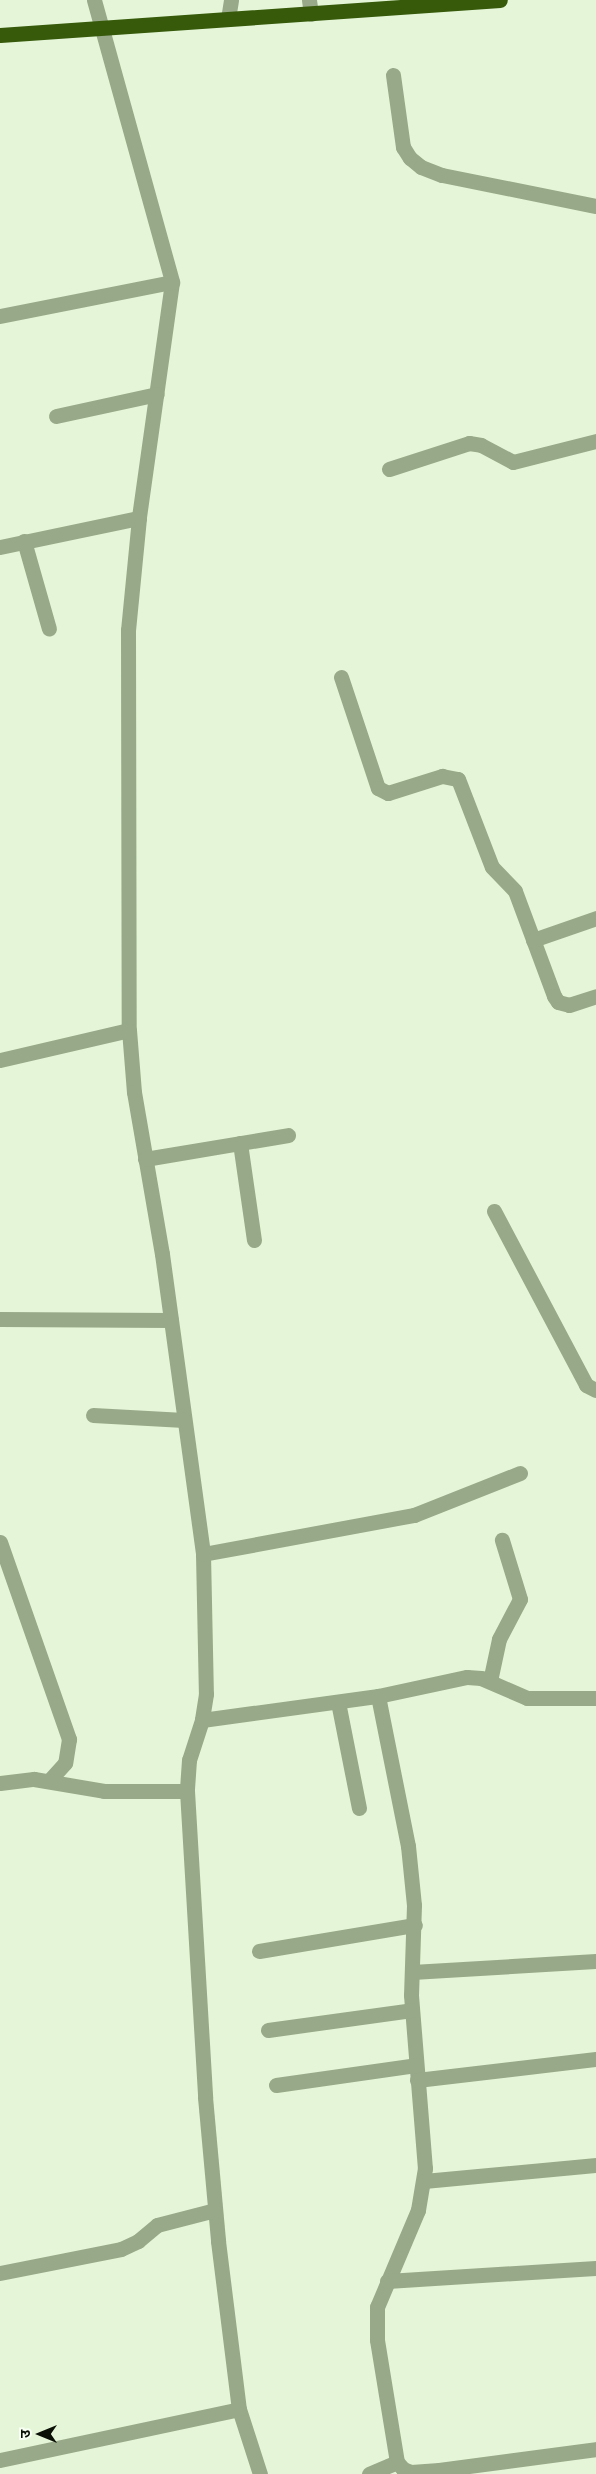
<!DOCTYPE html>
<meta charset="utf-8">
<style>
body{margin:0}
#map{position:relative;width:596px;height:2474px;overflow:hidden;background:#e4f6d7;font-family:"Open Sans","Noto Sans Devanagari",sans-serif}
div>[style]{position:absolute}
[style*='--x']{left:calc(var(--x)*1px);top:calc(var(--y)*1px);width:calc(var(--w)*1px);rotate:calc(var(--a)*1deg)}
.minor>*{height:15px;margin:-7.5px;padding:0 7.5px;transform-origin:7.5px;border-radius:7.5px;background:#97a989}
.highway>*{height:15px;margin:-7.5px;padding:0 7.5px;transform-origin:7.5px;border-radius:7.5px;background:#36590a}
span{translate:-50% -50%;white-space:nowrap;text-align:center;line-height:1.15;-webkit-text-stroke:4px #f8fff3;paint-order:stroke}
.north{position:absolute;left:15px;top:2409px;width:50px;height:50px;-webkit-text-stroke:4px #f8fff3;paint-order:stroke;rotate:270deg;font-size:14px;font-weight:700;line-height:20px;text-align:center;color:#0b1007}
.north::after{content:'';display:block;margin:auto;width:18px;height:22px;background:#0b1007;clip-path:polygon(50% 0,100% 100%,50% 72%,0 100%)}
</style>
<div id="map">
<div class="minor">
<i style="--x:94;--y:0;--w:293;--a:74.5"></i>
<i style="--x:172;--y:282;--w:238;--a:98"></i>
<i style="--x:139;--y:518;--w:113;--a:95.6"></i>
<i style="--x:128;--y:630;--w:400;--a:89.9"></i>
<i style="--x:129;--y:1030;--w:62;--a:85.4"></i>
<i style="--x:134;--y:1092;--w:164;--a:80.2"></i>
<i style="--x:162;--y:1254;--w:303;--a:82.2"></i>
<i style="--x:203;--y:1554;--w:140;--a:88.8"></i>
<i style="--x:206;--y:1694;--w:26;--a:99"></i>
<i style="--x:202;--y:1720;--w:42;--a:108"></i>
<i style="--x:189;--y:1760;--w:31;--a:94"></i>
<i style="--x:187;--y:1791;--w:307;--a:86.6"></i>
<i style="--x:205;--y:2097;--w:145;--a:84.8"></i>
<i style="--x:218;--y:2241;--w:169;--a:82.9"></i>
<i style="--x:239;--y:2409;--w:68;--a:72.1"></i>
<i style="--x:309;--y:0;--w:14;--a:82"></i>
<i style="--x:228;--y:19;--w:19;--a:-81"></i>
<i style="--x:393;--y:75;--w:73;--a:82.1"></i>
<i style="--x:403;--y:147;--w:13;--a:58"></i>
<i style="--x:410;--y:158;--w:14;--a:39"></i>
<i style="--x:421;--y:167;--w:22;--a:21"></i>
<i style="--x:442;--y:175;--w:157;--a:11.4"></i>
<i style="--x:0;--y:316;--w:175;--a:-11.2"></i>
<i style="--x:56;--y:416;--w:103;--a:-12.3"></i>
<i style="--x:389;--y:469;--w:84;--a:-18"></i>
<i style="--x:469;--y:443;--w:12;--a:9"></i>
<i style="--x:481;--y:445;--w:36;--a:28"></i>
<i style="--x:513;--y:462;--w:86;--a:-14.2"></i>
<i style="--x:24;--y:541;--w:91;--a:74.1"></i>
<i style="--x:0;--y:547;--w:142;--a:-11.8"></i>
<i style="--x:341;--y:677;--w:117;--a:71.6"></i>
<i style="--x:378;--y:788;--w:11;--a:27"></i>
<i style="--x:388;--y:793;--w:57;--a:-17.5"></i>
<i style="--x:442;--y:776;--w:16;--a:11"></i>
<i style="--x:458;--y:779;--w:94;--a:68.9"></i>
<i style="--x:492;--y:867;--w:33;--a:46"></i>
<i style="--x:515;--y:891;--w:112;--a:69.6"></i>
<i style="--x:554;--y:996;--w:7;--a:56"></i>
<i style="--x:558;--y:1002;--w:11;--a:15"></i>
<i style="--x:569;--y:1005;--w:28;--a:-18"></i>
<i style="--x:533;--y:940;--w:67;--a:-19.2"></i>
<i style="--x:0;--y:1060;--w:132;--a:-13.1"></i>
<i style="--x:240;--y:1143;--w:98;--a:81.8"></i>
<i style="--x:145;--y:1159;--w:145;--a:-9.5"></i>
<i style="--x:494;--y:1211;--w:197;--a:62.1"></i>
<i style="--x:586;--y:1385;--w:11;--a:27"></i>
<i style="--x:0;--y:1319;--w:171;--a:0.3"></i>
<i style="--x:93;--y:1415;--w:91;--a:3.1"></i>
<i style="--x:0;--y:1542;--w:209;--a:70.7"></i>
<i style="--x:69;--y:1739;--w:24;--a:99"></i>
<i style="--x:65;--y:1763;--w:24;--a:132"></i>
<i style="--x:203;--y:1554;--w:215;--a:-10.5"></i>
<i style="--x:414;--y:1515;--w:114;--a:-21.6"></i>
<i style="--x:490;--y:1681;--w:43;--a:-77.9"></i>
<i style="--x:499;--y:1639;--w:45;--a:-62.3"></i>
<i style="--x:520;--y:1599;--w:62;--a:-107"></i>
<i style="--x:378;--y:1696;--w:153;--a:78.7"></i>
<i style="--x:408;--y:1846;--w:59;--a:84.2"></i>
<i style="--x:414;--y:1905;--w:90;--a:91.9"></i>
<i style="--x:411;--y:1995;--w:174;--a:85.4"></i>
<i style="--x:425;--y:2168;--w:43;--a:99.5"></i>
<i style="--x:418;--y:2210;--w:105;--a:112.9"></i>
<i style="--x:377;--y:2307;--w:33;--a:90"></i>
<i style="--x:377;--y:2340;--w:124;--a:80.7"></i>
<i style="--x:397;--y:2462;--w:9;--a:49"></i>
<i style="--x:403;--y:2469;--w:9;--a:21"></i>
<i style="--x:411;--y:2472;--w:28;--a:-4"></i>
<i style="--x:439;--y:2470;--w:158;--a:-7.6"></i>
<i style="--x:338;--y:1702;--w:108;--a:78.8"></i>
<i style="--x:202;--y:1720;--w:178;--a:-7.8"></i>
<i style="--x:378;--y:1696;--w:91;--a:-12.1"></i>
<i style="--x:467;--y:1677;--w:14;--a:4"></i>
<i style="--x:481;--y:1678;--w:50;--a:23.5"></i>
<i style="--x:527;--y:1698;--w:69;--a:0"></i>
<i style="--x:0;--y:1783;--w:34;--a:-7"></i>
<i style="--x:34;--y:1779;--w:71;--a:9.7"></i>
<i style="--x:104;--y:1791;--w:83;--a:0"></i>
<i style="--x:259;--y:1951;--w:158;--a:-9.5"></i>
<i style="--x:412;--y:1972;--w:184;--a:-3.4"></i>
<i style="--x:268;--y:2030;--w:145;--a:-7.9"></i>
<i style="--x:417;--y:2080;--w:180;--a:-6.7"></i>
<i style="--x:276;--y:2085;--w:141;--a:-8.1"></i>
<i style="--x:424;--y:2181;--w:173;--a:-5.3"></i>
<i style="--x:0;--y:2273;--w:123;--a:-11.2"></i>
<i style="--x:121;--y:2249;--w:19;--a:-25"></i>
<i style="--x:138;--y:2241;--w:25;--a:-40"></i>
<i style="--x:157;--y:2225;--w:60;--a:-14.5"></i>
<i style="--x:387;--y:2281;--w:209;--a:-3.6"></i>
<i style="--x:0;--y:2460;--w:244;--a:-12"></i>
<i style="--x:369;--y:2474;--w:30;--a:-23"></i>
</div>
<div class="highway">
<i style="--x:0;--y:35;--w:501;--a:-4"></i>
</div>
<div class="north">उ</div>
</div>
